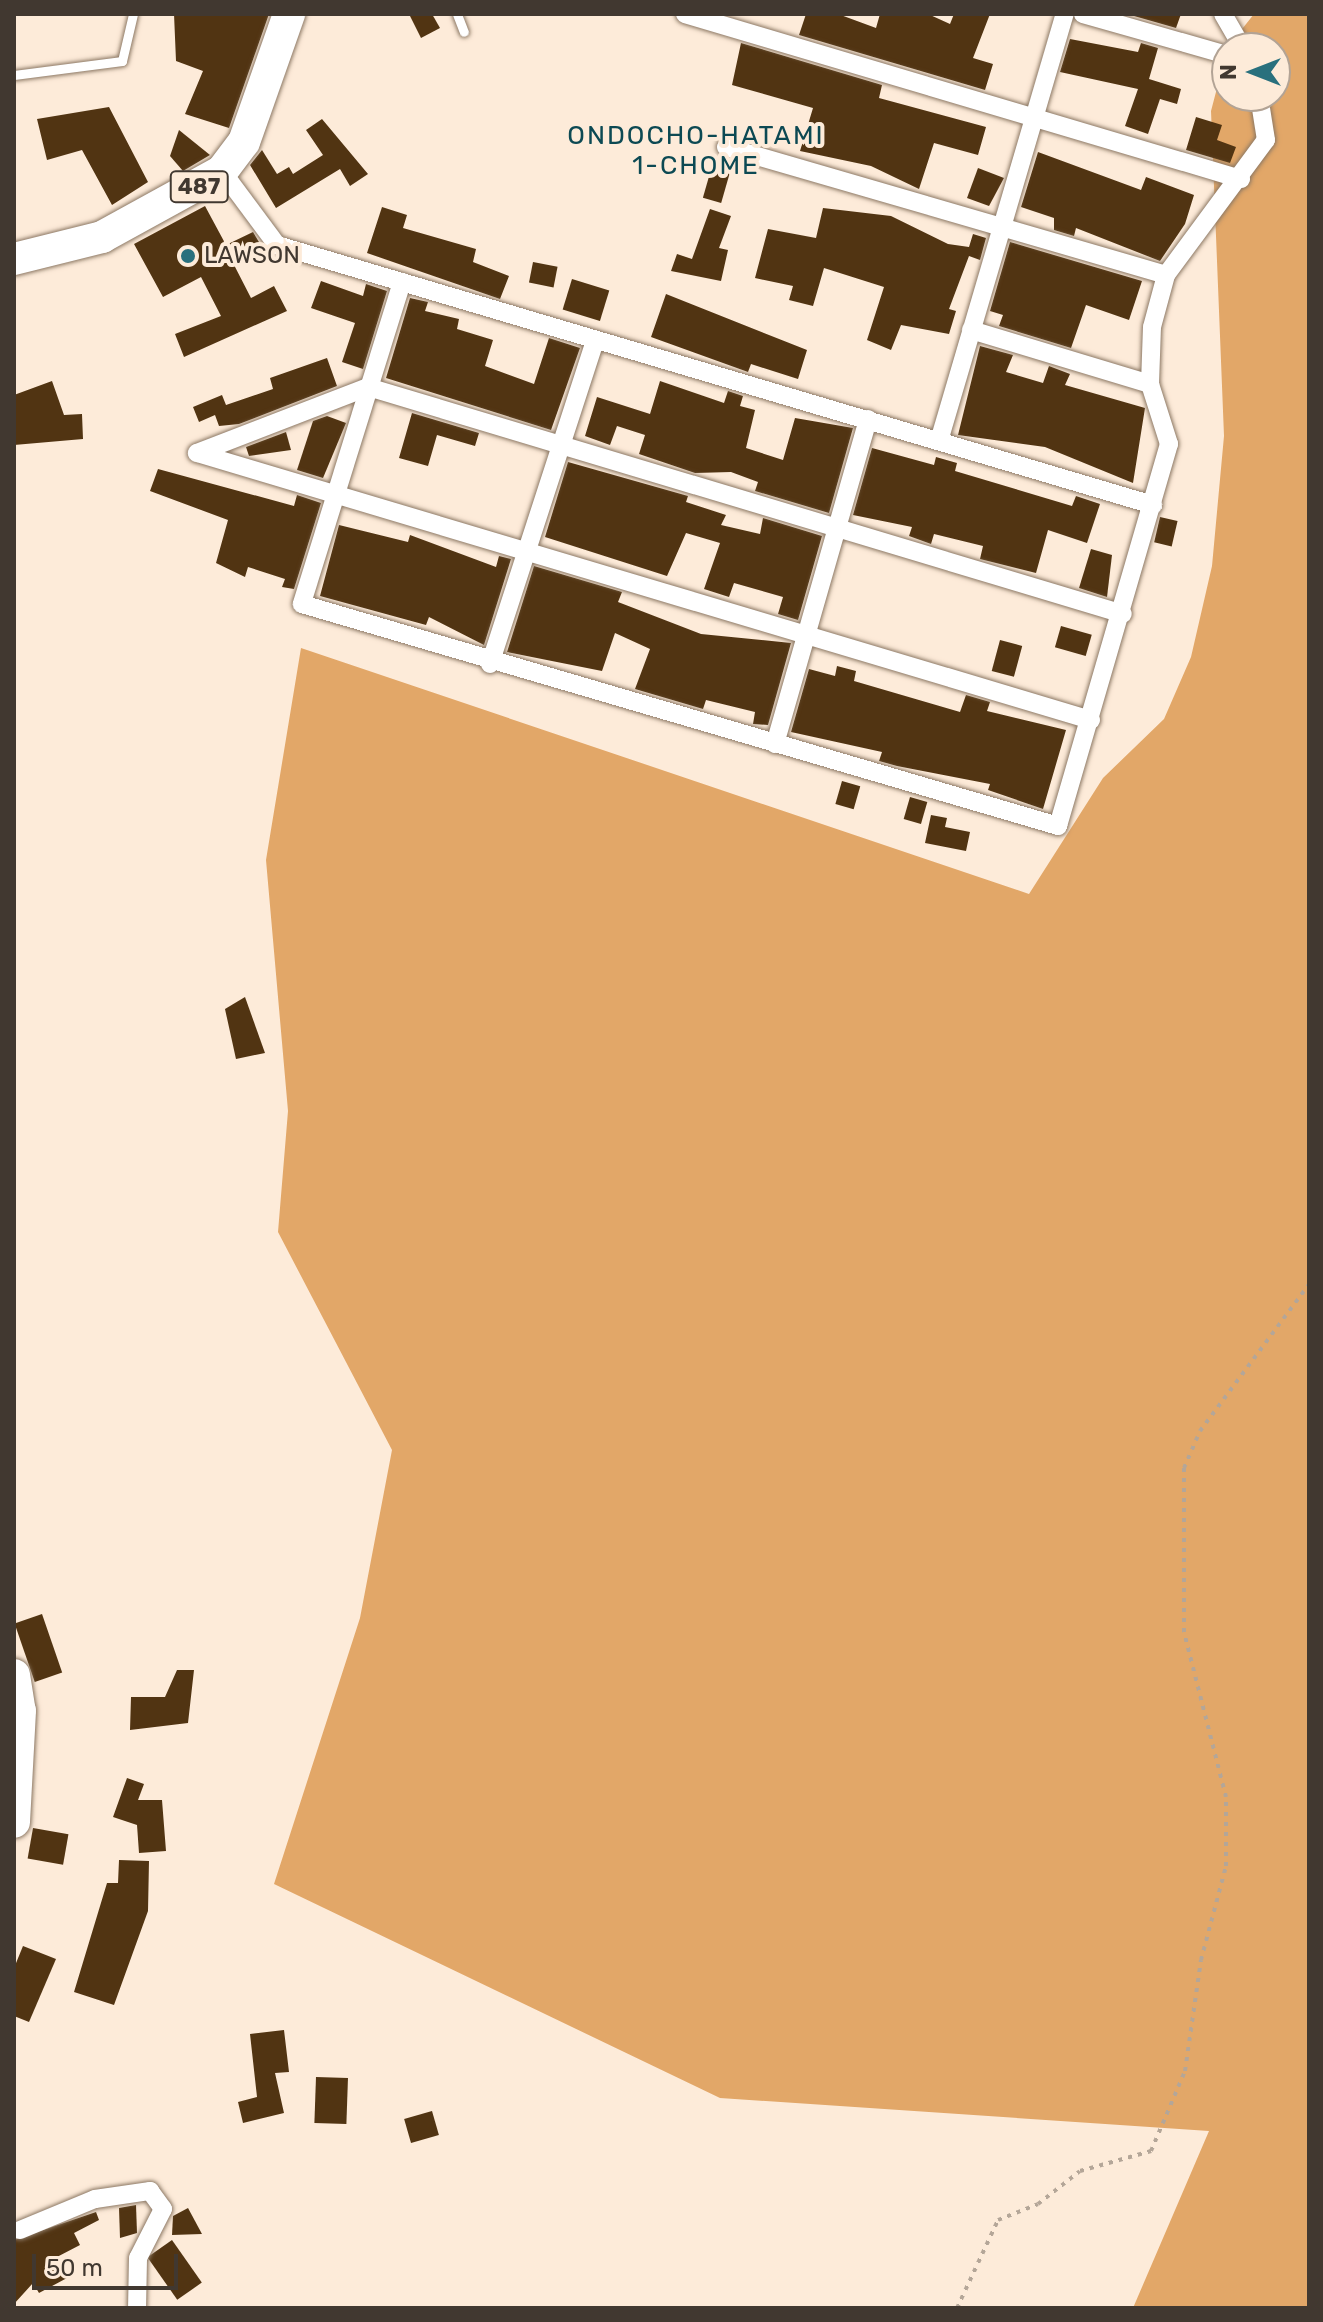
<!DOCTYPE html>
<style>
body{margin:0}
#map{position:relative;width:1323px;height:2322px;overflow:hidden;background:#fdebd9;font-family:Rubik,sans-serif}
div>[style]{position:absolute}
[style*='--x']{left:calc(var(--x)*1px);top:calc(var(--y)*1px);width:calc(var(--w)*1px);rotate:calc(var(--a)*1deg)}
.forest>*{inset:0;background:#e2a768}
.building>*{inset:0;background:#513412;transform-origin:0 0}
.path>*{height:4px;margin-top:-2px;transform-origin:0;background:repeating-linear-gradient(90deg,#b4a698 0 4px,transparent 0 10px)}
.roads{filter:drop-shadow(0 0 2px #8c7864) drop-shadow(0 0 2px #8c7864)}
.lane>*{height:9px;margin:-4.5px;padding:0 4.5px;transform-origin:4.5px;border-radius:4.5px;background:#fff}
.street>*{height:18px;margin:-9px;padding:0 9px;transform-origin:9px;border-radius:9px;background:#fff}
.highway>*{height:32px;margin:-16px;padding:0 16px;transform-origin:16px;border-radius:16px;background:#fff}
.dots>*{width:22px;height:22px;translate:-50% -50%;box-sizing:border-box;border:4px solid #fdebd9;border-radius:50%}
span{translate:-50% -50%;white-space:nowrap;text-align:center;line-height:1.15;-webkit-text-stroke:8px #fdebd9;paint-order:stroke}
.shield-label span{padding:2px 6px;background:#fdebd9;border:2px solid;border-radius:6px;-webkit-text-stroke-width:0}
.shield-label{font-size:22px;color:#413830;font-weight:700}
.poi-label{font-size:24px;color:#413830}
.left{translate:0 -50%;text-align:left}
.neighbourhood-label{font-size:26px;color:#0c4953;letter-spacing:2px}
.frame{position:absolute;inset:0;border:16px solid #413830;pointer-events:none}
.north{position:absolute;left:1211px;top:32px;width:80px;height:80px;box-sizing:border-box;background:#fdebd9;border:2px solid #b2a395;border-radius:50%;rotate:270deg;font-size:22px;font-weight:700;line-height:32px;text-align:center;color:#413830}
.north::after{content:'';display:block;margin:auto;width:28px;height:36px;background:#29707d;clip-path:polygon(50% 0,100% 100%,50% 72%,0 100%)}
.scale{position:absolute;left:32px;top:2254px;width:146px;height:36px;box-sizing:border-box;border:4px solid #413830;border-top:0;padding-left:10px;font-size:24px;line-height:28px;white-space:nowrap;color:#413830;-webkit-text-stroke:6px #fdebd9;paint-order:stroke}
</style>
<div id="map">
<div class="forest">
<i style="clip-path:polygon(1254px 14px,1309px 14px,1309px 2308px,1133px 2308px,1209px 2131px,720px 2098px,274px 1884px,360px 1618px,392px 1450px,278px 1232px,288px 1111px,266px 860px,301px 648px,1029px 894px,1103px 778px,1164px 719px,1191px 657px,1212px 566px,1224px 436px,1211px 111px,1227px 50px,1227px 96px,1275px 96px,1275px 48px,1227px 48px)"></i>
</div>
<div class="building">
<i style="clip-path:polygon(174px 14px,269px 14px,229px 128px,185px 114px,203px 71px,176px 61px)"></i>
<i style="clip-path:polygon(409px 14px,432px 14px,440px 28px,421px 38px)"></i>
<i style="clip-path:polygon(806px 14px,838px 14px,876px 28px,880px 14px,928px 14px,950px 24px,954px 14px,990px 14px,973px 58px,993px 64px,985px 90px,799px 35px)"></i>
<i style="clip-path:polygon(1127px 14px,1181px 14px,1176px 28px)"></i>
<i style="clip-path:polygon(1070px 39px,1138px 52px,1141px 43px,1158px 48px,1149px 79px,1181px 89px,1177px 104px,1160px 99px,1148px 134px,1125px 126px,1138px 89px,1060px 72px)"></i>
<i style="clip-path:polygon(741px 43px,882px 85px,879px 98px,986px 127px,978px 155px,934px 143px,919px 189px,871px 166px,800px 151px,813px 108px,732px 85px)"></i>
<i style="clip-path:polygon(109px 107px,148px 182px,112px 205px,82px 150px,47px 160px,37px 119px)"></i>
<i style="clip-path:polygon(1196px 117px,1222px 125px,1217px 140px,1236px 147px,1230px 163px,1186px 150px)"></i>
<i style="clip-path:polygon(322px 119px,368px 174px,350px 186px,340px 169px,276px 208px,250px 165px,262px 150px,277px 174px,289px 167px,293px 174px,323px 155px,306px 130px)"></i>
<i style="clip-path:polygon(179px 130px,210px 155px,183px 171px,170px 156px)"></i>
<i style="clip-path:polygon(1038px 152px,1141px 190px,1146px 177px,1194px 195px,1185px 224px,1160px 261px,1076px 228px,1074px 236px,1054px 230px,1054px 218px,1021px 207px)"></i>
<i style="left:712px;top:166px;width:19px;height:33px;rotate:16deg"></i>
<i style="clip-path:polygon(978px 168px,1004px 178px,989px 206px,967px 198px)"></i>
<i style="clip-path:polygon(205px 206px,226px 245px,253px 232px,262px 247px,232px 261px,251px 298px,274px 286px,287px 311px,184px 357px,175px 334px,221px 316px,201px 277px,163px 297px,134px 244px)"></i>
<i style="clip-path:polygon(382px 207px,407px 215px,403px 228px,476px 249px,473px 262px,509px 276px,500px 299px,367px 253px)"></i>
<i style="clip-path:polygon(823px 208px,891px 216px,948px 244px,969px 247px,973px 234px,986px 238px,980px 260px,969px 256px,949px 309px,956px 311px,949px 334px,901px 325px,891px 350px,867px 340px,884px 287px,824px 268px,813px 306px,789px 300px,793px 286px,755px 278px,768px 229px,816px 238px)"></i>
<i style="clip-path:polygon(710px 209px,731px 216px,719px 248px,728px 250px,721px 281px,671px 271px,677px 254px,692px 259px)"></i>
<i style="clip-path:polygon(1010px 242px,1142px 281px,1129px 320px,1086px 305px,1071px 348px,999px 326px,1003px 315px,990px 311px)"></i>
<i style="left:533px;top:262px;width:25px;height:21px;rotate:11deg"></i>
<i style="left:572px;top:279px;width:39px;height:32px;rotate:17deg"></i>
<i style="clip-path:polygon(321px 281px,363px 296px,366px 284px,387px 291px,363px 369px,342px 362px,355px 323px,311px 308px)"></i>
<i style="clip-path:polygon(666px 294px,807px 350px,798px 379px,751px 364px,748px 372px,651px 337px)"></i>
<i style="clip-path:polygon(410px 298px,428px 302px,425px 311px,459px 319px,457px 329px,493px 340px,485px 366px,534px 384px,549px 338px,580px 348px,551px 430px,386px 378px)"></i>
<i style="clip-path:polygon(980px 346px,1013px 355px,1006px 372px,1043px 383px,1049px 366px,1070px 374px,1065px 385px,1145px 408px,1133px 483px,1045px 447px,958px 435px)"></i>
<i style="clip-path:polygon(327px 358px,337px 386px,239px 424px,219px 426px,215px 415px,199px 422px,193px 407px,222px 395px,226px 405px,273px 389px,270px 378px)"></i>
<i style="clip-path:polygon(52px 381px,64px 415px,82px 414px,83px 439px,14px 445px,14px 395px)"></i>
<i style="clip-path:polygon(660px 381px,724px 403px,728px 391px,743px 396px,740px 406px,755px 410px,746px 448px,783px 460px,795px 418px,853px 428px,829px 513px,755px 491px,758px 482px,731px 472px,695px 473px,639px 454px,645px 435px,617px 426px,610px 445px,585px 436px,597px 397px,650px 414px)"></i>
<i style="clip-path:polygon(412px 413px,479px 433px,475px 446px,437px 435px,428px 466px,399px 458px)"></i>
<i style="clip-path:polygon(327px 416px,346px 423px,323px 478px,297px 470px,313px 421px)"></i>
<i style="clip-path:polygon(286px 432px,291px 450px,249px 456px,246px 447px)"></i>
<i style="clip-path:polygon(872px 448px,934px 465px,936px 457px,957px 463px,955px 471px,1072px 506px,1076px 496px,1100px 504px,1087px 543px,1048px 530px,1036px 573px,980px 559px,983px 546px,934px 534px,931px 544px,909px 536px,912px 527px,853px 515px)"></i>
<i style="clip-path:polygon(568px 462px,688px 496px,686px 502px,726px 515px,721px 525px,760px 534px,763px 518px,822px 536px,798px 620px,778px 614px,783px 597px,734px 583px,729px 597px,704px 589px,720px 543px,686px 533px,667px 576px,545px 537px)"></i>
<i style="clip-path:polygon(158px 469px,294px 506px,297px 495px,321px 503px,294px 589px,282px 587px,285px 579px,248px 567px,245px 577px,216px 563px,228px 520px,150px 491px)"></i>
<i style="left:1160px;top:517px;width:18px;height:26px;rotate:13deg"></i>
<i style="clip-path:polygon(339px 525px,408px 542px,410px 535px,496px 567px,499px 556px,511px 559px,484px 645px,429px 617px,426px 625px,320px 596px)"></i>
<i style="clip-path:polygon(1091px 549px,1112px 555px,1107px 597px,1079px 588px)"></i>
<i style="clip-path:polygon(534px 566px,622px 592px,618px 602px,701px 634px,791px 643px,768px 725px,753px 724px,755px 712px,706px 700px,703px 709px,635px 689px,650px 649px,615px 633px,602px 671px,507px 652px)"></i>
<i style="left:1061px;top:626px;width:32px;height:22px;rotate:16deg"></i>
<i style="left:1000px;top:640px;width:23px;height:32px;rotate:15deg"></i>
<i style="clip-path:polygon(837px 666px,856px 671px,854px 681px,960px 712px,966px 695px,990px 702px,987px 711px,1066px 730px,1043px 809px,988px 790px,990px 784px,897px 766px,879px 761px,882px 752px,791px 732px,809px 669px,835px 676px)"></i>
<i style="left:842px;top:781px;width:19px;height:24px;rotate:16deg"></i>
<i style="left:910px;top:797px;width:18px;height:23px;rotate:16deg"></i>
<i style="clip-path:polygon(931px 815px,947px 818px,945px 827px,970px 832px,966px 851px,925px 843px)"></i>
<i style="clip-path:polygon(245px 997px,265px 1053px,236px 1059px,225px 1009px)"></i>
<i style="left:42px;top:1614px;width:62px;height:29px;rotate:71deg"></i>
<i style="clip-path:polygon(177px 1670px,194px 1670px,188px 1723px,130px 1730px,131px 1697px,165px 1697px)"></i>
<i style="clip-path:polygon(127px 1778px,144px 1784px,138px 1800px,162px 1800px,166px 1851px,139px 1853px,137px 1825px,113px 1817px)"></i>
<i style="left:33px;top:1828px;width:36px;height:31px;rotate:10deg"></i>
<i style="clip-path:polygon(119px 1860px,149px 1861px,148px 1911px,114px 2005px,74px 1992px,107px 1883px,118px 1883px)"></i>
<i style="clip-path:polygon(23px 1946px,56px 1959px,29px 2022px,14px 2016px,14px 1968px)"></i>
<i style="clip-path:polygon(284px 2030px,289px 2072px,275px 2073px,284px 2113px,243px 2123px,238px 2102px,257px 2097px,250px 2034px)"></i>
<i style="left:316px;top:2077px;width:32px;height:46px;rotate:2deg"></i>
<i style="left:432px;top:2111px;width:25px;height:29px;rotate:74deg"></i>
<i style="clip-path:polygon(136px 2205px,137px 2233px,120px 2238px,119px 2208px)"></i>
<i style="clip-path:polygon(188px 2208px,202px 2234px,172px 2235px,173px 2216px)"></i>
<i style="clip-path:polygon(96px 2212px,99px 2220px,74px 2233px,80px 2245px,55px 2258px,67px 2278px,39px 2293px,33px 2283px,14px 2304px,14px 2240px)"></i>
<i style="left:172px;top:2240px;width:52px;height:30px;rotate:55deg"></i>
</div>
<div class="path">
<i style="--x:957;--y:2308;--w:97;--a:-65"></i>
<i style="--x:998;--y:2220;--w:43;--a:-21.8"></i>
<i style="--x:1038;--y:2204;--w:53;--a:-38.2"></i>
<i style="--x:1080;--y:2171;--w:74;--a:-15.7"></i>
<i style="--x:1151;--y:2151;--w:87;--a:-67"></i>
<i style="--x:1185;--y:2071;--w:112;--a:-81.8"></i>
<i style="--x:1201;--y:1960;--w:97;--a:-75.1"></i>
<i style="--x:1226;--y:1866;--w:69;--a:-90"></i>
<i style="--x:1226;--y:1797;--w:170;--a:-104.3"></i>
<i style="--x:1184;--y:1632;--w:164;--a:-90"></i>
<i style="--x:1184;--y:1468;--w:40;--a:-66.6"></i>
<i style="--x:1200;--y:1431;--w:183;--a:-53.4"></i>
</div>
<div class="roads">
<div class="lane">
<i style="--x:457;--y:14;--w:19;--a:69"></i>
<i style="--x:14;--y:75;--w:109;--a:-7.4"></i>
<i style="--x:122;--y:61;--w:48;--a:-76.8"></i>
</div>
<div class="street">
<i style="--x:685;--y:14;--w:580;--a:16.53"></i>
<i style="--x:1083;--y:14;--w:150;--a:15.9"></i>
<i style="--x:1223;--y:14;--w:39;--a:60"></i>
<i style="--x:726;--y:147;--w:458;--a:16.2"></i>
<i style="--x:222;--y:171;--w:92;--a:53.4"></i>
<i style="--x:277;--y:245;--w:914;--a:16.53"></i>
<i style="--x:402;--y:282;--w:337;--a:107.3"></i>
<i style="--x:302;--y:604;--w:788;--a:16.36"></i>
<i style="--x:1058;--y:826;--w:398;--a:-73.8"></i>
<i style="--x:1169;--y:444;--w:63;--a:-107.6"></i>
<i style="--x:1150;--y:384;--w:57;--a:-88"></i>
<i style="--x:1152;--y:327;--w:54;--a:-74.9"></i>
<i style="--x:1166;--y:275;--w:168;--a:-53.5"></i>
<i style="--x:1266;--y:140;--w:45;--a:-99"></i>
<i style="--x:971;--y:330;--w:187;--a:16.8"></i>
<i style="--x:939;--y:441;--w:445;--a:-73.6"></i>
<i style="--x:197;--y:453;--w:183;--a:-21.1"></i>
<i style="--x:368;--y:387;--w:788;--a:16.73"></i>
<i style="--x:197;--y:453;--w:933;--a:16.63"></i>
<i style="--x:490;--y:664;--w:340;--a:-72"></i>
<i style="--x:775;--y:744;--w:338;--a:-74"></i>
<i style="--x:20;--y:2230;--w:81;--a:-22.5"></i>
<i style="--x:95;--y:2199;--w:56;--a:-8.3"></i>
<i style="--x:150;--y:2191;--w:22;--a:54"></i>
<i style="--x:163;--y:2209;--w:55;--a:117"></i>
<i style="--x:138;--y:2258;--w:50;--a:91.1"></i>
</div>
<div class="highway">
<i style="--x:14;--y:259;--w:91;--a:-14"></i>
<i style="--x:102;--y:237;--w:137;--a:-28.8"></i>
<i style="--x:222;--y:171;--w:36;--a:-53"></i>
<i style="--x:244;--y:142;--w:136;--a:-70.6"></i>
<i style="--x:14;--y:1675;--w:36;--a:81"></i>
<i style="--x:20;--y:1711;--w:111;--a:93.1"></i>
</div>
</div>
<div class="dots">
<i style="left:188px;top:256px;background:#29707d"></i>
</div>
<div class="shield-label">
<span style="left:199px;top:187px">487</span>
</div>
<div class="poi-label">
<span class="left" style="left:204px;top:256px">LAWSON</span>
</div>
<div class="neighbourhood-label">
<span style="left:696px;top:151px">ONDOCHO-HATAMI<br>1-CHOME</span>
</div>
<div class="frame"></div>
<div class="north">N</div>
<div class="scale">50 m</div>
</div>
